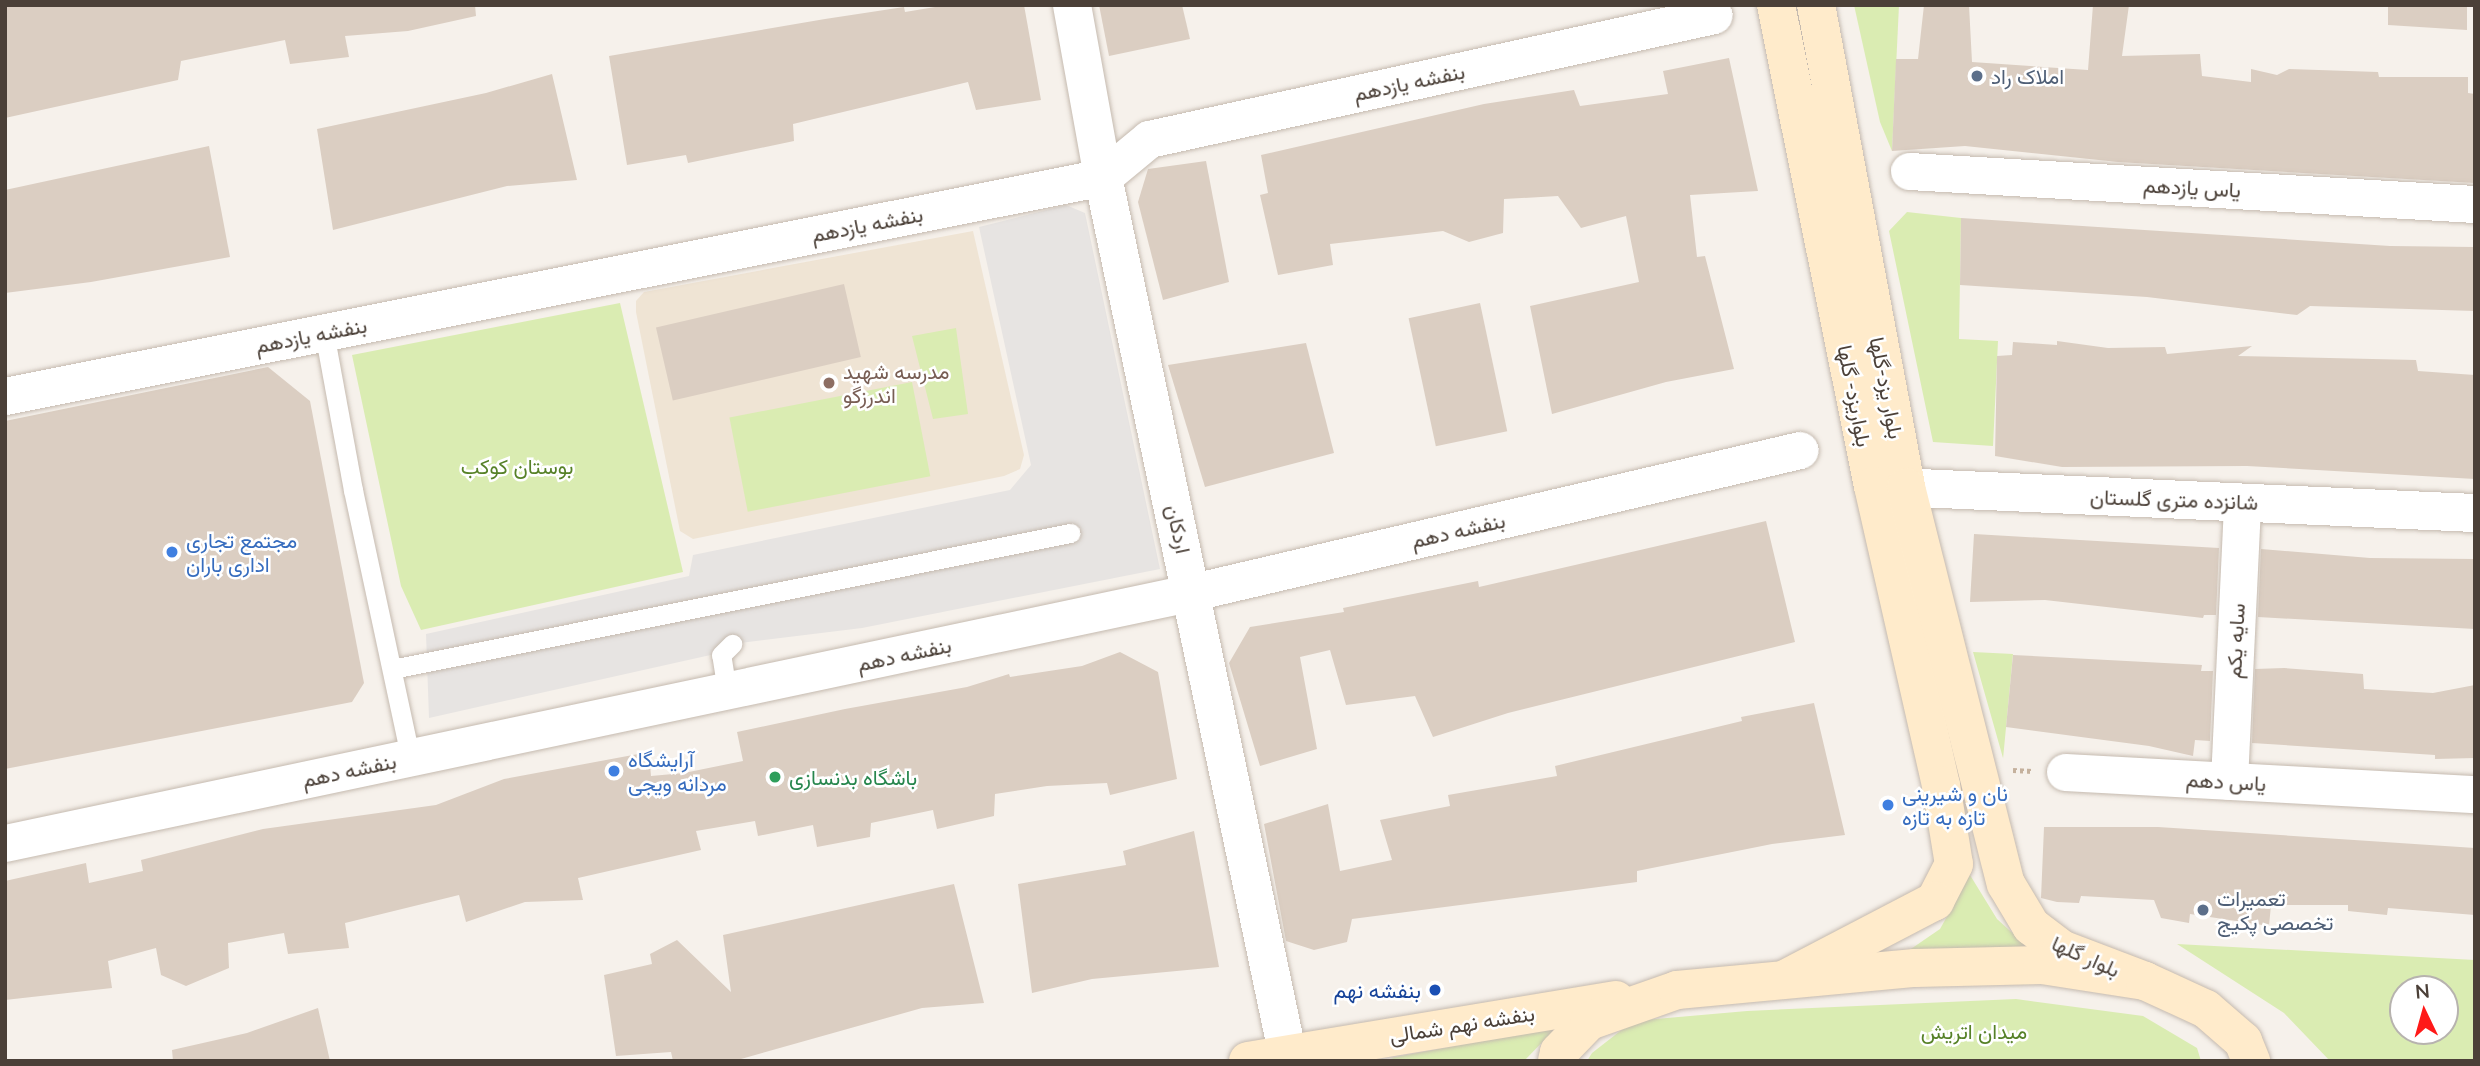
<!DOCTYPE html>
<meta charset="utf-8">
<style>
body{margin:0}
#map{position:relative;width:2480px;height:1066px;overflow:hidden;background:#f6f1eb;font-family:Lato,Vazirmatn,sans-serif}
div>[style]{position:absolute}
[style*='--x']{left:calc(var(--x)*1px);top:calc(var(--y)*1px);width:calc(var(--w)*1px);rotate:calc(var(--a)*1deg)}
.education>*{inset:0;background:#efe4d4}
.green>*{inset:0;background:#daecb2;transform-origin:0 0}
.parking>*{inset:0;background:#e7e4e2}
.building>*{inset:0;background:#dbcec2;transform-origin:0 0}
.path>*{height:4.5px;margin-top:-2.25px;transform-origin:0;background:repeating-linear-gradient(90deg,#c5b19d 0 3.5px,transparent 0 7px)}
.roads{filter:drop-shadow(0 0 2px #c5baaf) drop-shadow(0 0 2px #c5baaf)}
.service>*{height:19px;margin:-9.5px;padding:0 9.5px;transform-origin:9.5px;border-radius:9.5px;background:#fff}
.minor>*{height:37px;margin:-18.5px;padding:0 18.5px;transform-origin:18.5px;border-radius:18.5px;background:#fff}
.tertiary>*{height:38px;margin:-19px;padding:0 19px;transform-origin:19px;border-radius:19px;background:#fff}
.secondary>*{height:38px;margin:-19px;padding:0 19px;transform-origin:19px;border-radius:19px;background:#ffebcb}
.dots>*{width:19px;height:19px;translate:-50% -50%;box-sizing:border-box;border:4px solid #fff;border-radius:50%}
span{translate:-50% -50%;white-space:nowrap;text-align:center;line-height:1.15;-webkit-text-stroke:5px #fff;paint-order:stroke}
.service-label{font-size:21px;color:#4e5e75}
.left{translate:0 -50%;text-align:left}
.street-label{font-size:21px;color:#4b4038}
.education-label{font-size:21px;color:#785e54}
.park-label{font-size:21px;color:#568127}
.shop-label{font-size:21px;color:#366cbe}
.leisure-label{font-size:21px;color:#27864d}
.transit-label{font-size:21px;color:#164399}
.right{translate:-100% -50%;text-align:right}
.frame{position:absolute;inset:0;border:7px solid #4b4038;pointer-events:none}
.north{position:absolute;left:2389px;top:975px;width:70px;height:70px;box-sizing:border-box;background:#fff;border:2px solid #b7b3af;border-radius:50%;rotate:355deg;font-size:19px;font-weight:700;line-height:28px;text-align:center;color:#4b4038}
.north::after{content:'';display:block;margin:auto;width:24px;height:32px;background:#ff1918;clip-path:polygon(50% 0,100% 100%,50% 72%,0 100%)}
</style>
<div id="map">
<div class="education">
<i style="clip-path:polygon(973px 231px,1024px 455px,1020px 469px,1004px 476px,693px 539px,680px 531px,636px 312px,636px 301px,644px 292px)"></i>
</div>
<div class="green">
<i style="clip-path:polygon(1854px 5px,1899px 5px,1892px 151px,1880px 122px)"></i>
<i style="clip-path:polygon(1907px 212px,1961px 218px,1959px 339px,1998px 341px,1993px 446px,1933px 442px,1889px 231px)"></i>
<i style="clip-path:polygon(620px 303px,683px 572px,421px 630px,401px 586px,352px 355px)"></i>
<i style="clip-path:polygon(956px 328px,968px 414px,933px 419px,912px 336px)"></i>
<i style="left:912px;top:382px;width:96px;height:186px;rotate:79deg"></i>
<i style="clip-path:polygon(1973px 652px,2013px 654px,2003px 759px,2003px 758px)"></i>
<i style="clip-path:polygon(1970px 875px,1997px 919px,2030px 949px,1905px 953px,1940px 929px)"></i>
<i style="clip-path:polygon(evenodd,2177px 944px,2475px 960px,2475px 1061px,2330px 1061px,2284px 1013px,2177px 944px,2403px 989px,2445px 989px,2445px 1031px,2403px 1031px,2403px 989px)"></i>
<i style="clip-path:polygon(2016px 999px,2143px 1016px,2197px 1048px,2201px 1061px,1587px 1061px,1592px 1053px,1633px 1021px,1747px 1011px)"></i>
<i style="clip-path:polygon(1557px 1027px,1524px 1061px,1401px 1061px,1390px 1058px)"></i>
</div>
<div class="parking">
<i style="clip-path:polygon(1066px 205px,1085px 213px,1160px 569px,862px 628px,732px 644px,715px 654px,429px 718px,426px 634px,689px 576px,693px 555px,1010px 490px,1031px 465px,979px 227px)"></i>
</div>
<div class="building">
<i style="clip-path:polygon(5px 5px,475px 5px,476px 16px,408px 31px,345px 36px,349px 57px,290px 64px,285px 40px,181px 61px,178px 80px,5px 118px)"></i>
<i style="clip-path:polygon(947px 5px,1024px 5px,1041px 100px,976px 110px,968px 82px,793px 124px,794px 141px,688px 163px,686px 155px,627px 165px,609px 56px,825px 19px,904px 7px,905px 12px)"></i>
<i style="clip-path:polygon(1099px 5px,1182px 5px,1190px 39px,1109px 56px)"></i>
<i style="clip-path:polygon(1924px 5px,1969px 5px,1972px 62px,2088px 70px,2093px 5px,2129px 5px,2122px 56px,2200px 54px,2202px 76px,2251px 82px,2251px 69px,2277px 75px,2289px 69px,2378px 72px,2379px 77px,2468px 77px,2468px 93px,2475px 94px,2475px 183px,2118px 162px,1965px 146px,1892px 151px,1896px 59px,1918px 59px)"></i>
<i style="clip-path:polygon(2388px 5px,2467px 5px,2467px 30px,2388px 25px)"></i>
<i style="clip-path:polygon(1729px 58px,1758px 191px,1690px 195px,1697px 257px,1705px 256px,1734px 369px,1666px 382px,1552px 414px,1530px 306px,1639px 282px,1626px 216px,1581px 228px,1558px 196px,1504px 199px,1503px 233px,1469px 242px,1443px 231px,1330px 244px,1333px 265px,1278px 275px,1260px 195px,1268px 193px,1261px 155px,1484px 104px,1574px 90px,1580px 106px,1668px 94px,1663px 71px)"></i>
<i style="clip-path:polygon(552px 74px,577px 180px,507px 186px,333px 230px,317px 129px,486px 93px)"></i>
<i style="clip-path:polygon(209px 146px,230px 257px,91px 282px,5px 293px,5px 190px)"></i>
<i style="clip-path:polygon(1206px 161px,1229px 282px,1163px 300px,1138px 202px,1148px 169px)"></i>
<i style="clip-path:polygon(1961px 218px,2390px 246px,2475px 247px,2475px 311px,2310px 306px,2297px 315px,2147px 297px,1960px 285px)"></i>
<i style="left:844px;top:284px;width:75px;height:193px;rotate:77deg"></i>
<i style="left:1480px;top:303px;width:131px;height:73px;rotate:78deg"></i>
<i style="clip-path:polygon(2057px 341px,2108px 348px,2165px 347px,2167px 354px,2252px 346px,2238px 356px,2416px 360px,2418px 371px,2475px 375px,2475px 479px,2247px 466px,2062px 467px,1995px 456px,1997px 356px,2012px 355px,2013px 342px,2057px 345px)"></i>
<i style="clip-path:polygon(1306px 343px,1334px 453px,1205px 487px,1168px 365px)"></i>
<i style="clip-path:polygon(268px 367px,310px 401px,364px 683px,352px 702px,5px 769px,5px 421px)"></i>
<i style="clip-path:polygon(1766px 521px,1795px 642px,1508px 713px,1433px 737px,1415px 696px,1346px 705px,1330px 650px,1300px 657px,1317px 749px,1260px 766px,1229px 663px,1250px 627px,1344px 612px,1343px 608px,1478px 581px,1479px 587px)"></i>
<i style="clip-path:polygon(1974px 534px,2219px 548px,2216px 615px,2204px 615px,2203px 618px,2045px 600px,1970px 602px)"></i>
<i style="clip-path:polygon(2261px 549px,2370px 558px,2475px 559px,2475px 629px,2258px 617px)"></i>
<i style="clip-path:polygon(1120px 652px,1158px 672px,1177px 779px,1110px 795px,1107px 783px,1047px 786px,995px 794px,994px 816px,937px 829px,933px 810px,871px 823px,870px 837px,817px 847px,813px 825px,758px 836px,755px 821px,696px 831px,701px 850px,578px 878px,583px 900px,525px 902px,466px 922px,459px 895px,345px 923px,349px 948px,288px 954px,284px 933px,228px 943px,229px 968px,186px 986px,161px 975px,156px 948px,108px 961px,112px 988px,5px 1000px,5px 881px,86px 863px,89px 883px,143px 871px,141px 860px,263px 829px,436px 805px,504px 779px,649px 752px,651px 776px,684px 773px,743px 761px,737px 732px,845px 709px,967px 687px,1009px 674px,1010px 677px,1082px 666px)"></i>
<i style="clip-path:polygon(2013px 655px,2202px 665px,2201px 671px,2213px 671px,2210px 741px,2195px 740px,2193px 756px,2149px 746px,2006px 727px)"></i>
<i style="clip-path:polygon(2284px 668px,2363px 674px,2364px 689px,2433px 693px,2475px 685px,2475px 758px,2435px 759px,2435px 755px,2252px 743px,2255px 669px)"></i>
<i style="clip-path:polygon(1814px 703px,1845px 835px,1772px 844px,1637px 871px,1637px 882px,1352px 919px,1347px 942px,1314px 950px,1286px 941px,1264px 824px,1328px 804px,1340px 871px,1392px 860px,1380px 820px,1450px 806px,1448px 795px,1557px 776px,1555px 766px,1742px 721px,1741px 717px)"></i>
<i style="clip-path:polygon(2044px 827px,2158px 827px,2475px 848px,2475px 915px,2388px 908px,2387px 915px,2348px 911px,2348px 905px,2271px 905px,2269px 926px,2190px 914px,2189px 923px,2161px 918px,2154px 900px,2081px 896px,2079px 903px,2057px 902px,2041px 898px)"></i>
<i style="clip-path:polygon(1194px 831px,1219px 967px,1092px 979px,1032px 993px,1018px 884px,1126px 865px,1123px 851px)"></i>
<i style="clip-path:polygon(954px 884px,984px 1003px,922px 1008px,741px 1059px,673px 1061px,671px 1052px,616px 1056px,604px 975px,652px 964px,650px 954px,677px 940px,731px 992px,723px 935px)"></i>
<i style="clip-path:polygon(318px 1008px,330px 1061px,173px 1061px,172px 1050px,247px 1033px)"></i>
</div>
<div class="path">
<i style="--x:2013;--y:770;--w:20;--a:3"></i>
</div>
<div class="roads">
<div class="service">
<i style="--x:324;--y:332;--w:161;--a:79.6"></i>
<i style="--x:353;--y:490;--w:273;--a:77.9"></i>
<i style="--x:392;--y:669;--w:692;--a:-11.34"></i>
<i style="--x:727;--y:691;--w:36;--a:-99"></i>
<i style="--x:721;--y:655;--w:16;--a:-45"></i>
</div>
<div class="minor">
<i style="--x:1909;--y:171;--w:567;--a:3.34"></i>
<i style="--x:5;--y:396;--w:1120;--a:-11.28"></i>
<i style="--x:1103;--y:177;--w:60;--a:-39.6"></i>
<i style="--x:1149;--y:139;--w:578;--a:-12.38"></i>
<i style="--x:2065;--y:772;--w:411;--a:3.1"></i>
<i style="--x:2229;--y:781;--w:279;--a:-87.3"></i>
<i style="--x:5;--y:843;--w:1214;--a:-11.93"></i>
<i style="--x:1193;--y:592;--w:623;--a:-13.17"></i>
</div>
<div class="tertiary">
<i style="--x:1072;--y:5;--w:175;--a:79.8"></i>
<i style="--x:1103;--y:177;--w:894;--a:78.12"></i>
<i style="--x:1875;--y:486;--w:601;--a:2.58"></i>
</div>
<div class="secondary">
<i style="--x:1776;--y:5;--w:491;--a:78.6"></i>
<i style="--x:1873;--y:486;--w:307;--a:77.2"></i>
<i style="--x:1941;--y:785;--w:80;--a:80.7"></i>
<i style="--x:1954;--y:864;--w:42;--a:117.2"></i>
<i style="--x:1935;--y:901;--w:169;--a:152.5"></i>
<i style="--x:1816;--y:5;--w:490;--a:79.4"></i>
<i style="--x:1906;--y:487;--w:409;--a:75.9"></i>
<i style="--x:2006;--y:884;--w:49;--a:59.2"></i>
<i style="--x:2031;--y:926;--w:38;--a:37"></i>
<i style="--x:2061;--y:949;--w:90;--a:20.9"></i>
<i style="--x:1248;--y:1061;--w:373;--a:-9.4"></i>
<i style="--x:1557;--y:1061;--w:9;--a:-77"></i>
<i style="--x:1559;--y:1052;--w:43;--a:-45.9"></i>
<i style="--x:1589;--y:1021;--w:93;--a:-19.4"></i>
<i style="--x:1677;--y:990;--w:239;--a:-5.3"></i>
<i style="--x:1915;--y:968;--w:127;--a:-1.4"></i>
<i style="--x:2042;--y:965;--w:104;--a:8.8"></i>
<i style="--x:2145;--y:981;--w:67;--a:24.7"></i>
<i style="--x:2206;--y:1009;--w:49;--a:40.9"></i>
<i style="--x:2243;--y:1041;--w:22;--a:68"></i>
</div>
</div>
<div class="dots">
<i style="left:1977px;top:76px;background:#5c6f8a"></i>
<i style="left:829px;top:383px;background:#8d6e63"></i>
<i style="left:172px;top:552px;background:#3f7fe0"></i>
<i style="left:614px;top:771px;background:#3f7fe0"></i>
<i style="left:775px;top:777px;background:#2e9e5b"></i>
<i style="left:1888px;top:805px;background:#3f7fe0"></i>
<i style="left:2203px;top:910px;background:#5c6f8a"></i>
<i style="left:1435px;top:990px;background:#1a4fb4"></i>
</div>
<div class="service-label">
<span class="left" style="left:1991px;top:76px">املاک راد</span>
<span class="left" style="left:2217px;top:910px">تعمیرات<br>تخصصی پکیج</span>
</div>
<div class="street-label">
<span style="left:1409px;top:82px;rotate:-12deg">بنفشه یازدهم</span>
<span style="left:2192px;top:187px;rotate:3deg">یاس یازدهم</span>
<span style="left:867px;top:224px;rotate:-11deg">بنفشه یازدهم</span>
<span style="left:311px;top:335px;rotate:-11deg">بنفشه یازدهم</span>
<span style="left:1887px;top:388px;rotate:79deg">بلوار یزد-گلها</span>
<span style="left:1855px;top:396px;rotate:79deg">بلواریزد- گلها</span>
<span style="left:2174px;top:499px;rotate:2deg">شانزده متری گلستان</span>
<span style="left:1179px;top:529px;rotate:78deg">اردکان</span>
<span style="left:1458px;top:530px;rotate:-13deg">بنفشه دهم</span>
<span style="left:2235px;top:641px;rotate:-87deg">سایه یکم</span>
<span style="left:904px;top:654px;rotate:-12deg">بنفشه دهم</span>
<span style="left:349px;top:770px;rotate:-12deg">بنفشه دهم</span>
<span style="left:2226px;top:781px;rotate:3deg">یاس دهم</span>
<span style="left:2086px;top:956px;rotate:24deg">بلوار گلها</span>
<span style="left:1462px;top:1024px;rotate:-9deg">بنفشه نهم شمالی</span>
</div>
<div class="education-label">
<span class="left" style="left:843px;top:383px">مدرسه شهید<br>اندرزگو</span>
</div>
<div class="park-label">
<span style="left:517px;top:466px">بوستان کوکب</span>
<span style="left:1974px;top:1031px">میدان اتریش</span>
</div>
<div class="shop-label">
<span class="left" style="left:186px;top:552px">مجتمع تجاری<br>اداری باران</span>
<span class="left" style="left:628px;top:771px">آرایشگاه<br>مردانه ویجی</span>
<span class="left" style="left:1902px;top:805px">نان و شیرینی<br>تازه به تازه</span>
</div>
<div class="leisure-label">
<span class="left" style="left:789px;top:777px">باشگاه بدنسازی</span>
</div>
<div class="transit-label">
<span class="right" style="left:1421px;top:990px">بنفشه نهم</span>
</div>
<div class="frame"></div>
<div class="north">N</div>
</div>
